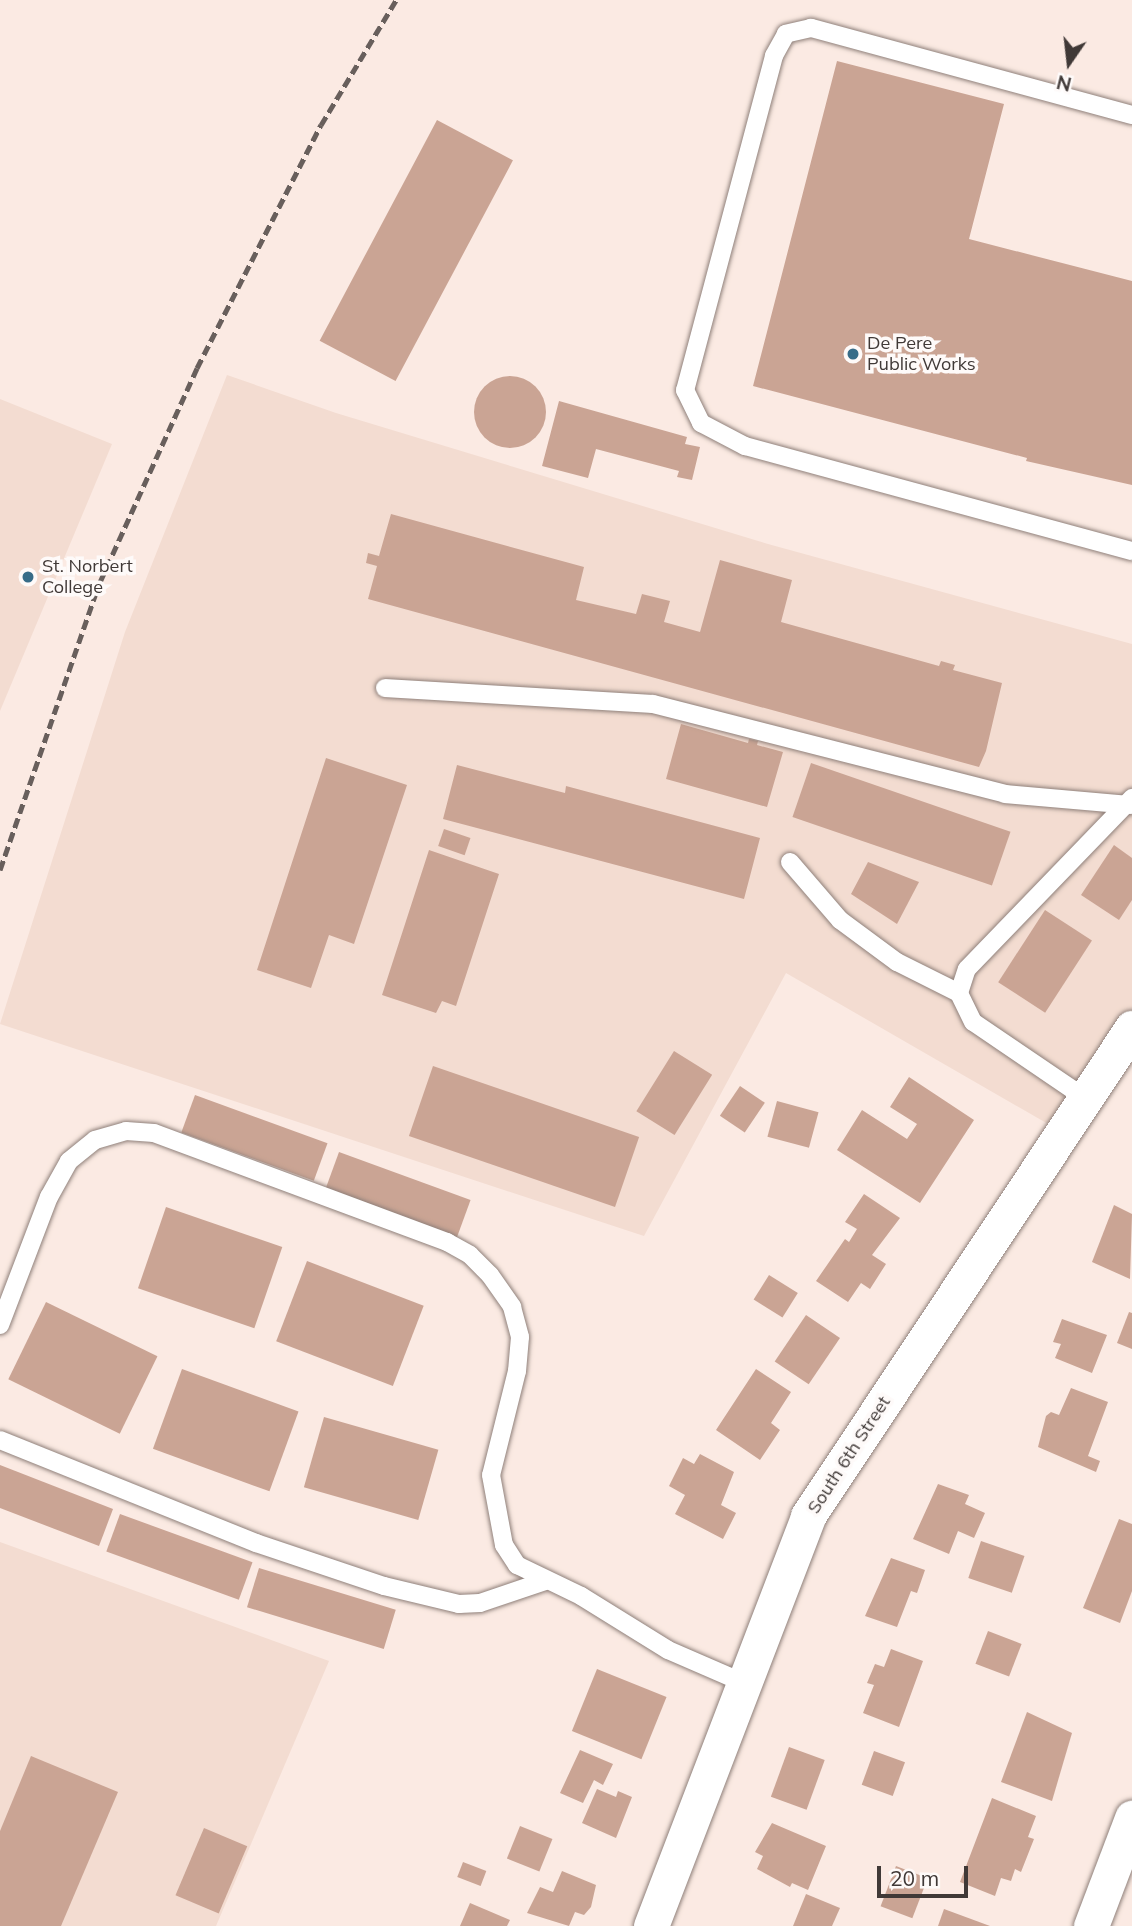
<!DOCTYPE html>
<style>
body{margin:0}
#map{position:relative;width:1132px;height:1926px;overflow:hidden;background:#fbeae3;font-family:Mulish,sans-serif}
div>[style]{position:absolute}
[style*='--x']{left:calc(var(--x)*1px);top:calc(var(--y)*1px);width:calc(var(--w)*1px);rotate:calc(var(--a)*1deg)}
.built>*{inset:0;background:#f3dcd1}
.building>*{inset:0;background:#caa494;transform-origin:0 0}
.round{border-radius:50%}
.roads{filter:drop-shadow(0 0 2px #8f807a) drop-shadow(0 0 2px #8f807a)}
.lane>*{height:18px;margin:-9px;padding:0 9px;transform-origin:9px;border-radius:9px;background:#fff}
.street>*{height:35px;margin:-17.5px;padding:0 17.5px;transform-origin:17.5px;border-radius:17.5px;background:#fff}
.rail>*{height:5px;margin-top:-2.5px;transform-origin:0;background:repeating-linear-gradient(90deg,#685f5c 0 10px,transparent 0 15px)}
.dots>*{width:19px;height:19px;translate:-50% -50%;box-sizing:border-box;border:4px solid #fefaf9;border-radius:50%}
span{translate:-50% -50%;white-space:nowrap;text-align:center;line-height:1.15;-webkit-text-stroke:7px #fefaf9;paint-order:stroke}
.poi-label{font-size:18px;color:#403937}
.left{translate:0 -50%;text-align:left}
.street-label{font-size:18px;color:#403937}
.north{position:absolute;left:1034px;top:28px;width:70px;height:70px;-webkit-text-stroke:5px #fefaf9;paint-order:stroke;rotate:194deg;font-size:19px;font-weight:700;line-height:28px;text-align:center;color:#403937}
.north::after{content:'';display:block;margin:auto;width:24px;height:32px;background:#403937;clip-path:polygon(50% 0,100% 100%,50% 72%,0 100%)}
.scale{position:absolute;left:877px;top:1866px;width:91px;height:32px;box-sizing:border-box;border:4px solid #403937;border-top:0;padding-left:9px;font-size:21px;line-height:24px;white-space:nowrap;color:#403937;-webkit-text-stroke:5px #fefaf9;paint-order:stroke}
</style>
<div id="map">
<div class="built">
<i style="clip-path:polygon(227px 375px,336px 413px,768px 544px,1132px 644px,1132px 1027px,1062px 1132px,786px 973px,644px 1236px,0 1024px,125px 632px)"></i>
<i style="clip-path:polygon(0 399px,112px 444px,0 711px)"></i>
<i style="clip-path:polygon(0 1542px,329px 1661px,216px 1926px,0 1926px)"></i>
</div>
<div class="building">
<i style="clip-path:polygon(837px 61px,1004px 104px,969px 239px,1132px 281px,1132px 485px,1026px 461px,1027px 458px,753px 386px)"></i>
<i style="left:437px;top:120px;width:86px;height:250px;rotate:28deg"></i>
<i class="round" style="left:474px;top:376px;width:72px;height:72px"></i>
<i style="clip-path:polygon(559px 401px,687px 437px,685px 444px,700px 447px,692px 480px,677px 477px,679px 471px,596px 449px,588px 478px,542px 466px)"></i>
<i style="clip-path:polygon(391px 514px,584px 567px,576px 600px,636px 614px,642px 594px,670px 601px,664px 622px,700px 632px,720px 560px,792px 580px,781px 622px,939px 666px,941px 661px,955px 665px,953px 670px,1002px 683px,986px 751px,979px 767px,368px 599px,377px 566px,366px 563px,368px 553px,379px 556px)"></i>
<i style="clip-path:polygon(681px 724px,748px 743px,749px 739px,758px 741px,757px 745px,783px 752px,767px 807px,666px 779px)"></i>
<i style="clip-path:polygon(326px 758px,407px 785px,354px 944px,329px 935px,311px 988px,257px 970px)"></i>
<i style="left:811px;top:763px;width:211px;height:57px;rotate:19deg"></i>
<i style="clip-path:polygon(457px 765px,565px 793px,566px 786px,760px 838px,744px 899px,443px 819px)"></i>
<i style="left:444px;top:829px;width:28px;height:18px;rotate:19deg"></i>
<i style="clip-path:polygon(1114px 845px,1132px 858px,1132px 900px,1119px 920px,1081px 895px)"></i>
<i style="clip-path:polygon(429px 850px,499px 874px,456px 1006px,442px 1001px,436px 1013px,382px 995px)"></i>
<i style="clip-path:polygon(868px 862px,919px 882px,897px 924px,851px 894px)"></i>
<i style="left:1045px;top:910px;width:56px;height:86px;rotate:33deg"></i>
<i style="left:674px;top:1051px;width:45px;height:71px;rotate:32deg"></i>
<i style="left:433px;top:1066px;width:218px;height:74px;rotate:19deg"></i>
<i style="clip-path:polygon(909px 1077px,974px 1120px,920px 1203px,837px 1150px,862px 1110px,907px 1139px,917px 1124px,890px 1107px)"></i>
<i style="left:740px;top:1086px;width:30px;height:36px;rotate:34deg"></i>
<i style="left:195px;top:1095px;width:141px;height:40px;rotate:20deg"></i>
<i style="left:777px;top:1101px;width:43px;height:37px;rotate:15deg"></i>
<i style="left:339px;top:1152px;width:140px;height:40px;rotate:20deg"></i>
<i style="clip-path:polygon(864px 1194px,900px 1218px,872px 1255px,886px 1264px,870px 1289px,861px 1283px,848px 1302px,816px 1281px,845px 1239px,849px 1242px,857px 1229px,845px 1222px)"></i>
<i style="clip-path:polygon(1114px 1205px,1132px 1214px,1130px 1279px,1092px 1262px)"></i>
<i style="left:166px;top:1207px;width:123px;height:86px;rotate:19deg"></i>
<i style="left:307px;top:1261px;width:125px;height:86px;rotate:21deg"></i>
<i style="left:769px;top:1275px;width:34px;height:29px;rotate:32deg"></i>
<i style="left:46px;top:1302px;width:124px;height:86px;rotate:26deg"></i>
<i style="clip-path:polygon(1129px 1312px,1132px 1313px,1132px 1349px,1117px 1343px)"></i>
<i style="left:806px;top:1315px;width:41px;height:56px;rotate:34deg"></i>
<i style="clip-path:polygon(1062px 1319px,1107px 1335px,1092px 1373px,1055px 1358px,1061px 1344px,1053px 1342px)"></i>
<i style="left:182px;top:1369px;width:124px;height:85px;rotate:20deg"></i>
<i style="clip-path:polygon(756px 1369px,791px 1392px,771px 1423px,780px 1430px,760px 1460px,716px 1430px)"></i>
<i style="clip-path:polygon(1071px 1388px,1108px 1402px,1088px 1456px,1100px 1461px,1096px 1472px,1038px 1447px,1046px 1416px,1051px 1412px,1059px 1415px)"></i>
<i style="left:324px;top:1417px;width:119px;height:73px;rotate:16deg"></i>
<i style="clip-path:polygon(700px 1454px,734px 1472px,721px 1505px,736px 1513px,723px 1539px,675px 1514px,685px 1495px,669px 1486px,683px 1458px,694px 1464px)"></i>
<i style="clip-path:polygon(0 1465px,113px 1509px,99px 1546px,0 1508px)"></i>
<i style="clip-path:polygon(938px 1484px,969px 1495px,965px 1504px,985px 1513px,974px 1538px,958px 1531px,949px 1554px,913px 1539px)"></i>
<i style="left:120px;top:1514px;width:141px;height:40px;rotate:20deg"></i>
<i style="clip-path:polygon(1119px 1519px,1132px 1524px,1132px 1591px,1120px 1623px,1083px 1608px)"></i>
<i style="left:981px;top:1541px;width:46px;height:39px;rotate:19deg"></i>
<i style="clip-path:polygon(891px 1558px,925px 1570px,917px 1593px,911px 1591px,897px 1627px,865px 1616px)"></i>
<i style="left:259px;top:1568px;width:143px;height:41px;rotate:17deg"></i>
<i style="left:988px;top:1631px;width:36px;height:35px;rotate:21deg"></i>
<i style="clip-path:polygon(891px 1649px,923px 1661px,899px 1727px,863px 1713px,874px 1685px,867px 1683px,875px 1664px,884px 1667px)"></i>
<i style="left:597px;top:1669px;width:75px;height:67px;rotate:22deg"></i>
<i style="clip-path:polygon(1027px 1712px,1072px 1733px,1052px 1801px,1001px 1782px)"></i>
<i style="left:789px;top:1747px;width:38px;height:53px;rotate:20deg"></i>
<i style="clip-path:polygon(580px 1750px,613px 1764px,603px 1785px,594px 1780px,583px 1803px,560px 1793px)"></i>
<i style="left:874px;top:1751px;width:33px;height:36px;rotate:20deg"></i>
<i style="clip-path:polygon(31px 1756px,118px 1792px,61px 1926px,0 1926px,0 1831px)"></i>
<i style="clip-path:polygon(597px 1789px,616px 1797px,618px 1791px,632px 1797px,616px 1838px,582px 1823px)"></i>
<i style="clip-path:polygon(992px 1798px,1036px 1816px,1028px 1837px,1034px 1839px,1021px 1872px,1015px 1869px,1011px 1881px,1001px 1878px,995px 1896px,960px 1882px)"></i>
<i style="clip-path:polygon(772px 1823px,826px 1846px,808px 1890px,792px 1883px,790px 1887px,757px 1869px,763px 1856px,755px 1852px)"></i>
<i style="left:520px;top:1826px;width:35px;height:35px;rotate:22deg"></i>
<i style="left:204px;top:1828px;width:47px;height:73px;rotate:23deg"></i>
<i style="left:463px;top:1862px;width:25px;height:16px;rotate:21deg"></i>
<i style="left:896px;top:1866px;width:34px;height:43px;rotate:21deg"></i>
<i style="clip-path:polygon(562px 1871px,596px 1885px,591px 1907px,584px 1915px,575px 1912px,569px 1926px,527px 1913px,540px 1887px,553px 1892px)"></i>
<i style="clip-path:polygon(806px 1894px,840px 1908px,832px 1926px,793px 1926px)"></i>
<i style="clip-path:polygon(470px 1903px,510px 1920px,507px 1926px,460px 1926px)"></i>
<i style="clip-path:polygon(944px 1909px,990px 1926px,938px 1926px)"></i>
</div>
<div class="roads">
<div class="lane">
<i style="--x:1132;--y:115;--w:333;--a:-164.8"></i>
<i style="--x:811;--y:28;--w:26;--a:167"></i>
<i style="--x:786;--y:34;--w:25;--a:119"></i>
<i style="--x:774;--y:56;--w:346;--a:104.9"></i>
<i style="--x:685;--y:390;--w:37;--a:64"></i>
<i style="--x:701;--y:423;--w:50;--a:27.6"></i>
<i style="--x:745;--y:446;--w:401;--a:15.2"></i>
<i style="--x:385;--y:688;--w:268;--a:3.4"></i>
<i style="--x:653;--y:704;--w:363;--a:14.3"></i>
<i style="--x:1005;--y:794;--w:127;--a:5"></i>
<i style="--x:790;--y:862;--w:77;--a:49.2"></i>
<i style="--x:840;--y:920;--w:71;--a:36.4"></i>
<i style="--x:897;--y:962;--w:69;--a:26.6"></i>
<i style="--x:1085;--y:1098;--w:135;--a:-145.8"></i>
<i style="--x:973;--y:1022;--w:32;--a:-116"></i>
<i style="--x:959;--y:993;--w:25;--a:-72"></i>
<i style="--x:967;--y:969;--w:238;--a:-46"></i>
<i style="--x:0;--y:1325;--w:137;--a:-69.1"></i>
<i style="--x:49;--y:1197;--w:41;--a:-60.9"></i>
<i style="--x:69;--y:1161;--w:33;--a:-39"></i>
<i style="--x:95;--y:1140;--w:32;--a:-16"></i>
<i style="--x:126;--y:1131;--w:28;--a:4"></i>
<i style="--x:154;--y:1133;--w:313;--a:20.4"></i>
<i style="--x:447;--y:1242;--w:26;--a:29"></i>
<i style="--x:470;--y:1255;--w:28;--a:45"></i>
<i style="--x:490;--y:1275;--w:39;--a:55"></i>
<i style="--x:512;--y:1307;--w:31;--a:75"></i>
<i style="--x:520;--y:1337;--w:34;--a:95"></i>
<i style="--x:517;--y:1371;--w:107;--a:104"></i>
<i style="--x:491;--y:1475;--w:71;--a:79.5"></i>
<i style="--x:504;--y:1545;--w:24;--a:57"></i>
<i style="--x:517;--y:1565;--w:71;--a:25.8"></i>
<i style="--x:581;--y:1596;--w:102;--a:31.8"></i>
<i style="--x:668;--y:1650;--w:83;--a:23.5"></i>
<i style="--x:0;--y:1440;--w:276;--a:21.9"></i>
<i style="--x:256;--y:1543;--w:135;--a:18.6"></i>
<i style="--x:384;--y:1586;--w:77;--a:13.5"></i>
<i style="--x:459;--y:1604;--w:21;--a:-3"></i>
<i style="--x:480;--y:1603;--w:69;--a:-18.7"></i>
</div>
<div class="street">
<i style="--x:651;--y:1926;--w:439;--a:-69"></i>
<i style="--x:808;--y:1516;--w:586;--a:-56.42"></i>
<i style="--x:1091;--y:1926;--w:116;--a:-69.2"></i>
</div>
</div>
<div class="rail">
<i style="--x:0;--y:870;--w:305;--a:-70.9"></i>
<i style="--x:100;--y:582;--w:235;--a:-65.6"></i>
<i style="--x:197;--y:368;--w:273;--a:-63"></i>
<i style="--x:321;--y:125;--w:146;--a:-59"></i>
</div>
<div class="dots">
<i style="left:853px;top:354px;background:#376c88"></i>
<i style="left:28px;top:577px;background:#376c88"></i>
</div>
<div class="poi-label">
<span class="left" style="left:867px;top:354px">De Pere<br>Public Works</span>
<span class="left" style="left:42px;top:577px">St. Norbert<br>College</span>
</div>
<div class="street-label">
<span style="left:849px;top:1455px;rotate:-57deg">South 6th Street</span>
</div>
<div class="north">N</div>
<div class="scale">20 m</div>
</div>
